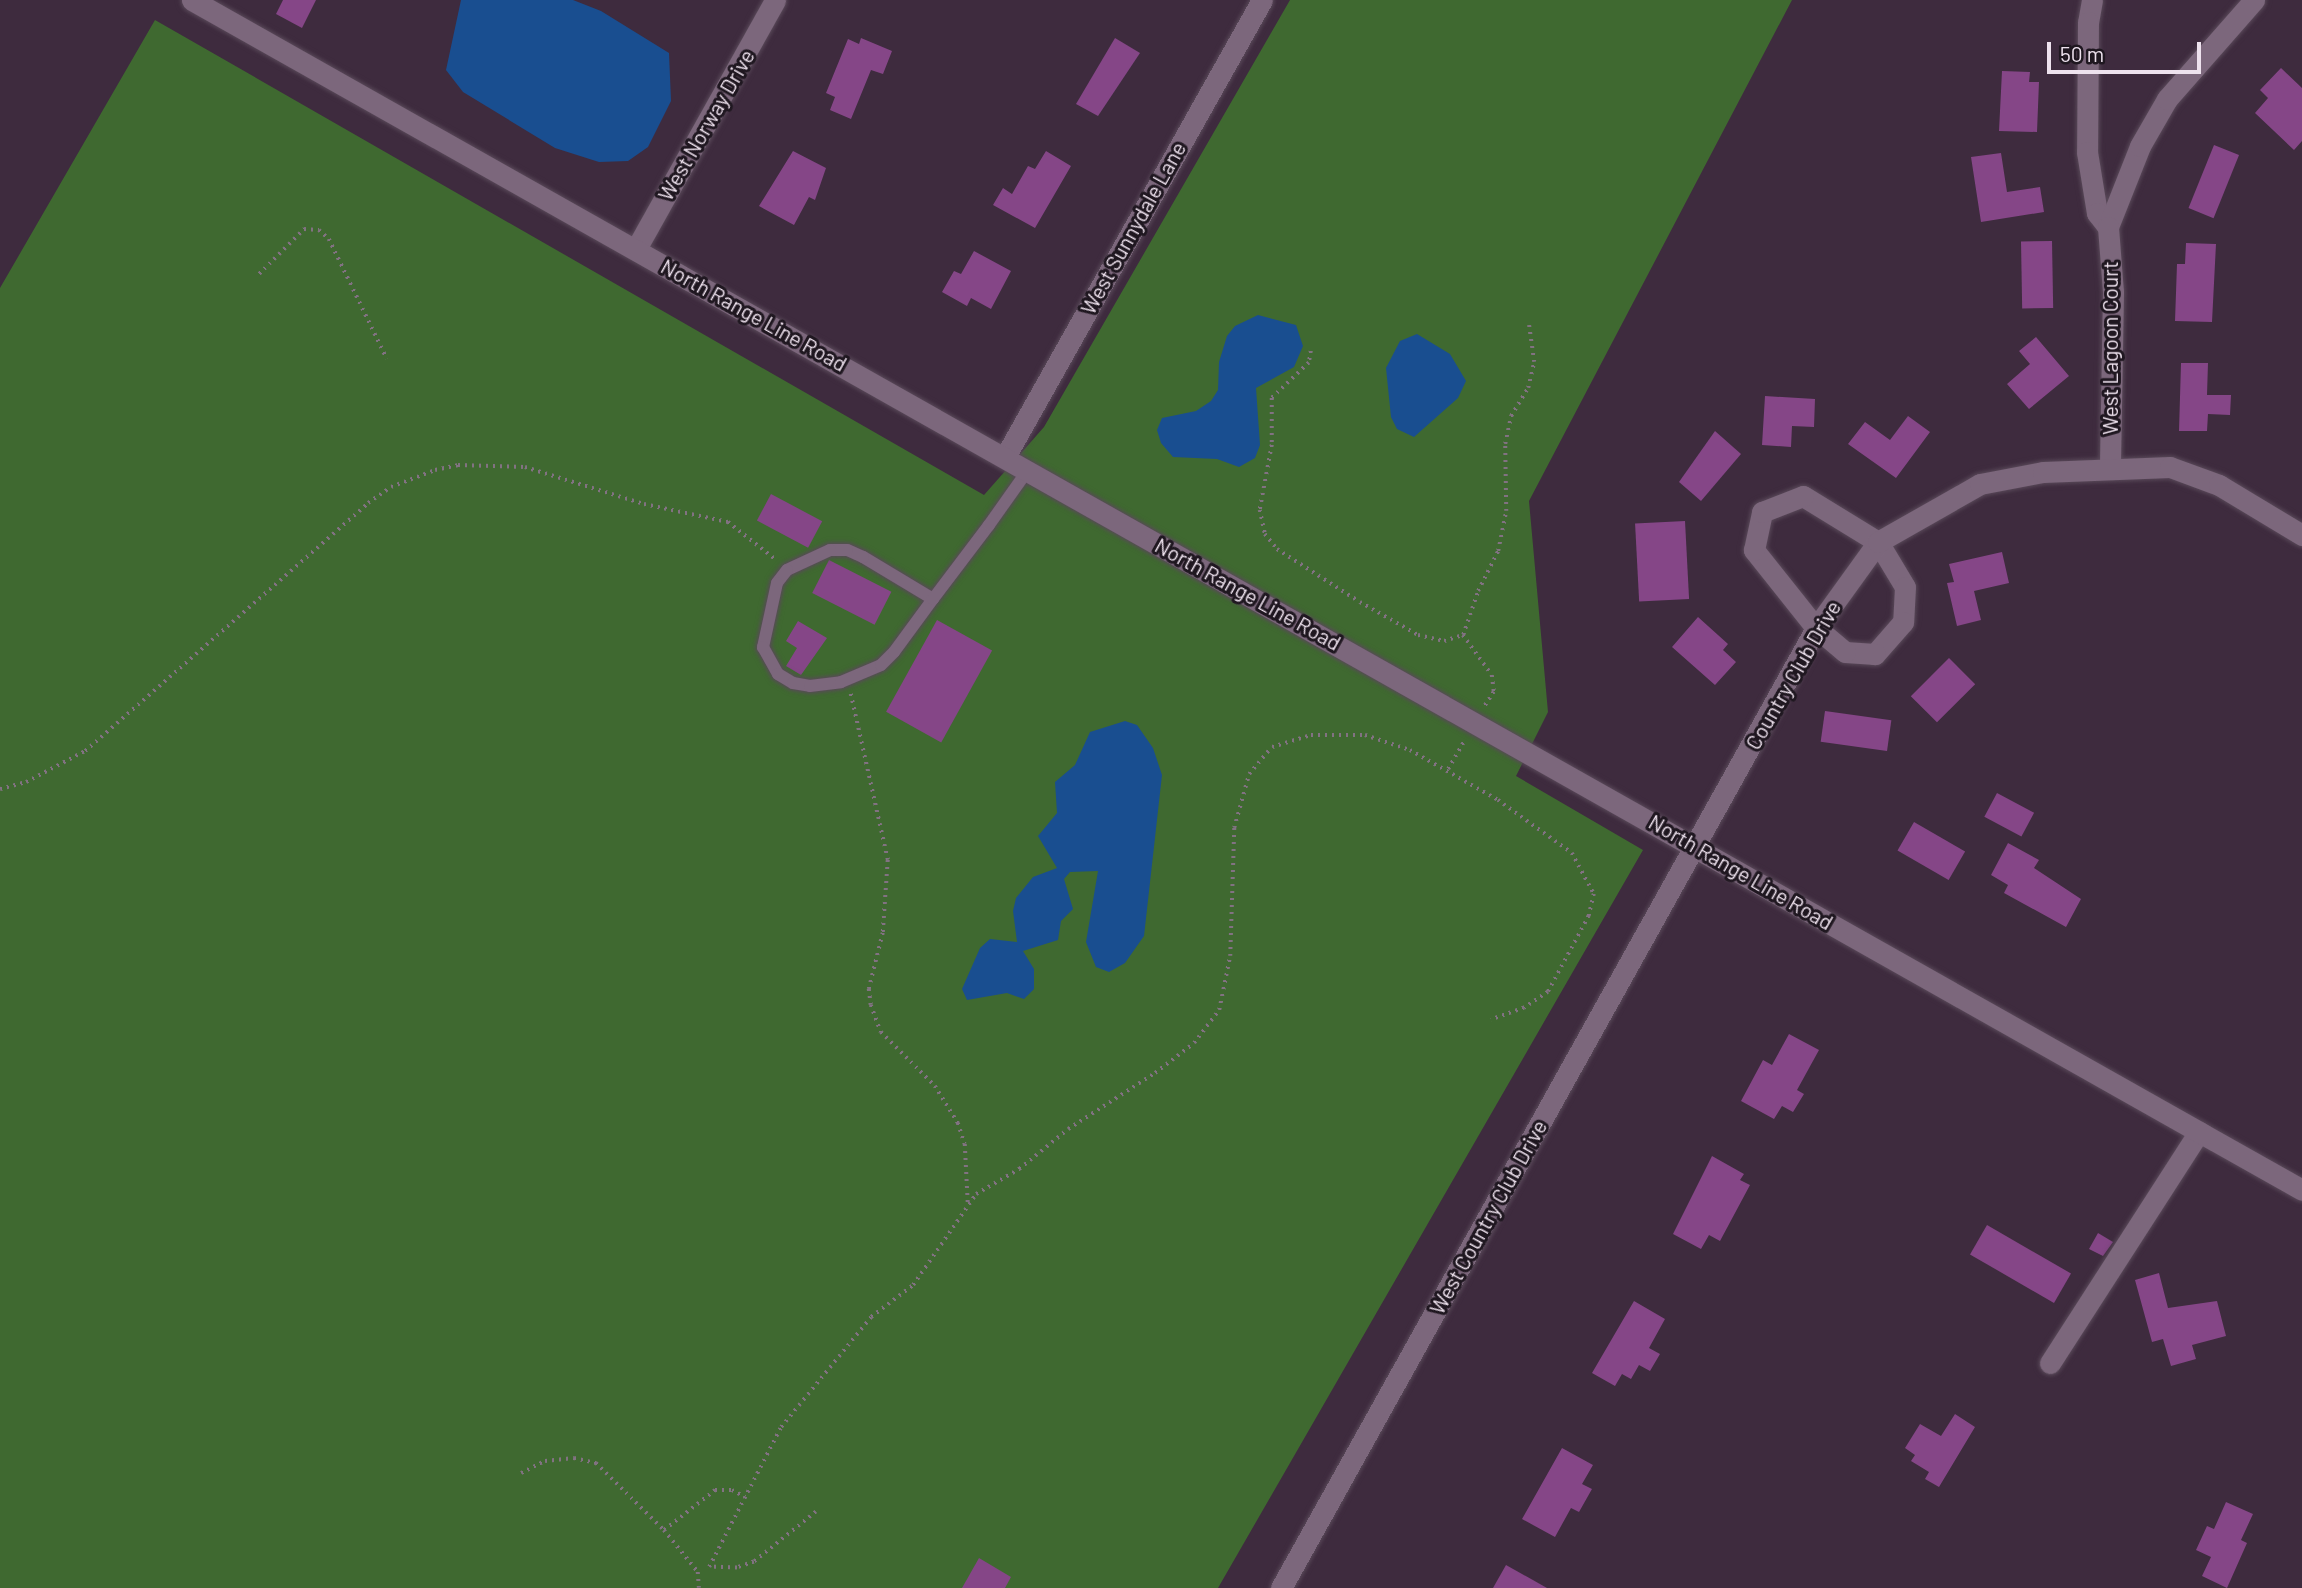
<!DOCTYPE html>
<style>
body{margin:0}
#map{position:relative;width:2302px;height:1588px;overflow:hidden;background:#3e2b3e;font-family:Barlow,sans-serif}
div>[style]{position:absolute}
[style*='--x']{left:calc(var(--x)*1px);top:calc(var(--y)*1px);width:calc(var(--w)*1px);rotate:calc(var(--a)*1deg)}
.green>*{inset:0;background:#3f6930}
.water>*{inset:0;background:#194e90}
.building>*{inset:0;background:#854687;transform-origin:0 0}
.path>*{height:3.5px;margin-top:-1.75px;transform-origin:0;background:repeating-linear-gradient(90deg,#827282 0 2px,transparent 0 7px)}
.roads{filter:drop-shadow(0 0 2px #594959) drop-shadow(0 0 2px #594959)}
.lane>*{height:12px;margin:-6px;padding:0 6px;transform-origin:6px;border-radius:6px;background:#7c677c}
.street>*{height:21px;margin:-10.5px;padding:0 10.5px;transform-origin:10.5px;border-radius:10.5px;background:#7c677c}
.secondary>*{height:21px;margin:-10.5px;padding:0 10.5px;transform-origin:10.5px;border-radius:10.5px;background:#7c677c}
span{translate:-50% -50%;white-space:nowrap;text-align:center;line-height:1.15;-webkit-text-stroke:6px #1f1720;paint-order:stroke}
.street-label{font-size:21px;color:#eee2ee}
.scale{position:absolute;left:2047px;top:42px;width:154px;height:32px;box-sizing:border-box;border:4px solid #eee2ee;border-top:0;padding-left:9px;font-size:21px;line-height:24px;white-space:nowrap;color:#eee2ee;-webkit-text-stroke:5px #1f1720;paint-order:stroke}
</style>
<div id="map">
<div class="green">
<i style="clip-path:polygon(1290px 0,1792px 0,1529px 501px,1548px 712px,1516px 776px,1643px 850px,1218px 1588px,0 1588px,0 288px,155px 20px,984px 495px,1044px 427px)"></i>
</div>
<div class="water">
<i style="clip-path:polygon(461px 0,573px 0,601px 11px,669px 53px,671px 101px,648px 147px,628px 161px,599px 162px,555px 148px,463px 92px,446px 70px)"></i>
<i style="clip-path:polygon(1258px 315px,1296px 325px,1303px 346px,1294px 367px,1256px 388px,1260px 445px,1255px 458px,1239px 467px,1217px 459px,1173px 457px,1161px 443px,1157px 430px,1162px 418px,1196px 411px,1211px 401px,1218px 390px,1219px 362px,1227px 336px,1235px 326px)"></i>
<i style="clip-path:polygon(1417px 334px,1450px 354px,1466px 381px,1458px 398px,1414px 437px,1397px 429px,1391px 417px,1386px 368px,1400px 341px)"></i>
<i style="clip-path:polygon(1125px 721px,1137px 725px,1153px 748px,1162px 775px,1144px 936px,1125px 963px,1109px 972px,1096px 967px,1086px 942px,1098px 871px,1070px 872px,1064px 879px,1073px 909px,1061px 921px,1058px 940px,1023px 951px,1034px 969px,1034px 989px,1024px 999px,1007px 993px,967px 1000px,962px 989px,980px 948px,990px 939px,1017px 942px,1013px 911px,1016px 898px,1033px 877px,1057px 868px,1038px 836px,1057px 813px,1055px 782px,1075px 765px,1090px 732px)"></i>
</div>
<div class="building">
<i style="clip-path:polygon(283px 0,316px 0,302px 28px,276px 14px)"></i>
<i style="clip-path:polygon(861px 38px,892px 51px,883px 74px,871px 70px,851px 119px,830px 110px,835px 97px,826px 93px,848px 39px,859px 44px)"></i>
<i style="clip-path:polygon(1115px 38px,1140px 53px,1098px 116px,1076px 104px)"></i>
<i style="clip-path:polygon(2281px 68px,2302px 88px,2302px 141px,2294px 150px,2255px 113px,2268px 98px,2260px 90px)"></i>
<i style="clip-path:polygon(2002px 71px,2030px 72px,2029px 82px,2039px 82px,2037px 132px,1999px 131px)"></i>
<i style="left:2214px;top:145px;width:27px;height:68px;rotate:22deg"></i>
<i style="clip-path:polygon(793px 151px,826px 168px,815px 200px,809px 197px,794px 225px,759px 206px)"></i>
<i style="clip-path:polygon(1046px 151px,1071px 166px,1035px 228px,993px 205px,1003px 188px,1012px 194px,1028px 166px,1035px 169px)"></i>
<i style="clip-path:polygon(2001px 153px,2007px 192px,2040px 187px,2044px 212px,1981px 222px,1971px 157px)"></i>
<i style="left:2052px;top:241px;width:67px;height:31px;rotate:89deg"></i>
<i style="clip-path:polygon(2186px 243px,2216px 244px,2212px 322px,2175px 321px,2177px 264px,2185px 264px)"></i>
<i style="clip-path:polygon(974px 251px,1011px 271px,991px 309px,971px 298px,967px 306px,942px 292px,954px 271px,961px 274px)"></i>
<i style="clip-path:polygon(2036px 337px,2069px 376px,2029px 409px,2007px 384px,2030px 364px,2019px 351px)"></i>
<i style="clip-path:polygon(2181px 363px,2208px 363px,2207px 395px,2231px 395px,2230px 415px,2208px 414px,2207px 431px,2179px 431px)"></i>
<i style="clip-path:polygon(1765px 396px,1815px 399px,1814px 427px,1792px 426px,1791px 447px,1762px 445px)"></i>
<i style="clip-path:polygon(1908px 416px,1930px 432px,1896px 478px,1848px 444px,1865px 422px,1890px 440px)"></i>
<i style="clip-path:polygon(1715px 431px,1741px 454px,1701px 501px,1679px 482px)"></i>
<i style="left:771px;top:494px;width:58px;height:30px;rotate:28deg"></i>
<i style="left:1685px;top:521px;width:78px;height:50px;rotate:87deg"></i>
<i style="clip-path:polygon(2002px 552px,2009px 583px,1974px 591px,1981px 620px,1957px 626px,1947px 583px,1954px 582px,1949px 564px)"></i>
<i style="left:829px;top:560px;width:70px;height:37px;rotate:27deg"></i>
<i style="clip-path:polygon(1698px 617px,1728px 644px,1723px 650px,1736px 662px,1715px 685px,1672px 647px)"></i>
<i style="left:937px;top:620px;width:63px;height:105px;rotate:29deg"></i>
<i style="clip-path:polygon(798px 621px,827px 638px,801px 675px,786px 666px,797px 648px,786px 641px)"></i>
<i style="left:1949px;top:658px;width:37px;height:54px;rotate:45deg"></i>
<i style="left:1825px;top:711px;width:67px;height:31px;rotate:8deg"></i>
<i style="left:1997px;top:793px;width:42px;height:27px;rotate:28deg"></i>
<i style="left:1914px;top:822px;width:59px;height:33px;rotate:30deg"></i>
<i style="clip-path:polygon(2008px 843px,2039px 860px,2034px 868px,2081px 899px,2066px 927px,2004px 893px,2008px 885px,1991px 875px)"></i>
<i style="clip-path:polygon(1789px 1034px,1819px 1050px,1797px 1090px,1804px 1094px,1793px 1112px,1782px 1106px,1774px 1119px,1741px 1101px,1763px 1060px,1772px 1065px)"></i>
<i style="clip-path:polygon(1712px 1156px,1744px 1174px,1740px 1180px,1750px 1185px,1720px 1241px,1709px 1235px,1701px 1249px,1673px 1234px)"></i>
<i style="left:1987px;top:1225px;width:97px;height:34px;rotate:30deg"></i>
<i style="clip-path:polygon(2098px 1233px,2113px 1242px,2103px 1256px,2089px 1249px)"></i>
<i style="clip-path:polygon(2159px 1273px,2168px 1308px,2217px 1301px,2226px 1336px,2192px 1345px,2196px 1359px,2171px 1366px,2163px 1339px,2152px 1342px,2135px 1280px)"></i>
<i style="clip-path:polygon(1634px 1301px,1665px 1319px,1649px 1348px,1660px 1354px,1650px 1371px,1639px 1365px,1631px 1379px,1622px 1374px,1615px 1386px,1592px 1373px)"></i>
<i style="clip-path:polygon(1955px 1414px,1975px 1427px,1939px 1487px,1925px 1479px,1929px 1472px,1911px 1461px,1915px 1455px,1905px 1448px,1920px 1424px,1941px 1436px)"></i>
<i style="clip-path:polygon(1562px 1448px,1593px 1465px,1582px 1484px,1592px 1489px,1579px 1512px,1571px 1508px,1555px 1537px,1522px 1519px)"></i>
<i style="clip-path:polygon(2226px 1502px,2253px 1514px,2241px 1540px,2247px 1543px,2227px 1588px,2202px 1576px,2211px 1557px,2196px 1550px,2207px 1526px,2214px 1529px)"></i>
<i style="clip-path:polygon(979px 1558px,1011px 1577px,1005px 1588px,962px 1588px)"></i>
<i style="clip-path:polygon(1506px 1565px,1547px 1588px,1493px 1588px)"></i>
</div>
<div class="path">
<i style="--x:259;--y:274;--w:64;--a:-45"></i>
<i style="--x:304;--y:229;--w:15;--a:4"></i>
<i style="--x:319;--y:230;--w:13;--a:42"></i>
<i style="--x:329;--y:239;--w:133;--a:64.2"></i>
<i style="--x:1311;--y:351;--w:12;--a:99"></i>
<i style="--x:1309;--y:363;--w:51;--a:136.6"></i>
<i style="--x:1272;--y:398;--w:47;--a:90"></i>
<i style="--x:1272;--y:445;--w:66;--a:100.5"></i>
<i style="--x:1260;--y:510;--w:25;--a:78"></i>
<i style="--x:1265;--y:534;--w:19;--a:51"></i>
<i style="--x:1277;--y:549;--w:98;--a:32.6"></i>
<i style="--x:1360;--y:602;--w:67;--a:29.6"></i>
<i style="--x:1418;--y:635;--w:27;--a:13"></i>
<i style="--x:1444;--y:641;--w:20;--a:-18"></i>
<i style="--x:1463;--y:635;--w:46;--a:-71.2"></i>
<i style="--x:1478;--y:591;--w:45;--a:-63.4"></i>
<i style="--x:1498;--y:551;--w:41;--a:-78.7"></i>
<i style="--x:1506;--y:511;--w:67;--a:-90.9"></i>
<i style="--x:1505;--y:444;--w:29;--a:-78"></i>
<i style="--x:1511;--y:416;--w:33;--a:-59"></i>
<i style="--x:1528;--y:388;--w:27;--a:-77"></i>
<i style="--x:1534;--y:362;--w:37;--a:-98"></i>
<i style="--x:1463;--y:635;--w:49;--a:54.1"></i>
<i style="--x:1492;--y:675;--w:17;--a:83"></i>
<i style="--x:1494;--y:692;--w:17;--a:123"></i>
<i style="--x:851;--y:694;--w:170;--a:77.4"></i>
<i style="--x:888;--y:860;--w:73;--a:93.9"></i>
<i style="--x:883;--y:933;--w:58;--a:104"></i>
<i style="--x:869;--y:989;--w:16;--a:83"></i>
<i style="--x:871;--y:1005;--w:29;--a:70"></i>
<i style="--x:881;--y:1032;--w:76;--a:45"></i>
<i style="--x:935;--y:1086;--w:44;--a:58.1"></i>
<i style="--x:958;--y:1123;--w:22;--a:72"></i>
<i style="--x:965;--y:1144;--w:59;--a:87.1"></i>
<i style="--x:1448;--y:769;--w:34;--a:-60"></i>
<i style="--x:0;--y:789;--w:27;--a:-15"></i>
<i style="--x:26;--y:782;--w:67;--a:-27.7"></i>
<i style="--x:85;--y:751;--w:376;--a:-41.2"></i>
<i style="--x:368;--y:503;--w:28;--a:-35"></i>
<i style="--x:391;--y:487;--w:47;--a:-21.1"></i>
<i style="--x:435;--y:470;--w:24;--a:-12"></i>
<i style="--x:458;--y:465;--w:67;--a:1.7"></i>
<i style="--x:525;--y:467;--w:125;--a:17.3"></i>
<i style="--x:644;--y:504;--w:86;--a:12.1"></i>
<i style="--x:728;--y:522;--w:60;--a:38.2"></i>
<i style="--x:521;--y:1473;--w:27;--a:-27"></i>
<i style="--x:545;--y:1461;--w:29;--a:-6"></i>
<i style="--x:574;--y:1458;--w:23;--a:13"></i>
<i style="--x:596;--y:1463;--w:95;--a:44.6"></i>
<i style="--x:664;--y:1530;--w:54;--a:51"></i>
<i style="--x:698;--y:1572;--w:16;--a:86"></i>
<i style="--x:816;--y:1512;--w:80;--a:141.1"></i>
<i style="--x:754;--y:1562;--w:18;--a:161"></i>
<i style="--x:737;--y:1568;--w:28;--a:-178"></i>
<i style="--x:709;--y:1567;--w:157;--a:-62.8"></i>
<i style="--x:781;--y:1427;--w:142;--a:-50.7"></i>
<i style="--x:871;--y:1317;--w:53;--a:-37.3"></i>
<i style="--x:913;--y:1285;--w:111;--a:-55.3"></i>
<i style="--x:976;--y:1194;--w:50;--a:-30.2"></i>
<i style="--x:1019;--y:1169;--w:63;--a:-39.2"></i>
<i style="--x:1068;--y:1129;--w:103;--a:-32.8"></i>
<i style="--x:1155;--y:1073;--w:49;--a:-37.6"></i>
<i style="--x:1194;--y:1043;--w:41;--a:-52.9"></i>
<i style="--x:1219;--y:1010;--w:55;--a:-78.5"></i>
<i style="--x:1230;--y:956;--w:128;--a:-88.2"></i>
<i style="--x:1234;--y:828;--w:56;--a:-74.5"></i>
<i style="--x:1249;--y:774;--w:35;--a:-50"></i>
<i style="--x:1272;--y:747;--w:41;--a:-17.1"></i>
<i style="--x:1311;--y:735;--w:54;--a:0"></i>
<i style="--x:1365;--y:735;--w:47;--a:18.4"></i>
<i style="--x:1410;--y:750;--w:101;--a:29.6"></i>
<i style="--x:1498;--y:800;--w:91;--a:35.6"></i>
<i style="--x:1572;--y:853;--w:47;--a:61.8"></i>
<i style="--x:1594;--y:894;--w:23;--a:103"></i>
<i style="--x:1589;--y:916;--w:86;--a:118.3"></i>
<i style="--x:1548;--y:992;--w:29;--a:146"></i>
<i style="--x:1524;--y:1008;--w:35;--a:160"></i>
<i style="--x:664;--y:1530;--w:65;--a:-38.1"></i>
<i style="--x:715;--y:1490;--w:17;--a:0"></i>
<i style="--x:732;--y:1490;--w:15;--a:28"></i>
</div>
<div class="roads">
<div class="lane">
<i style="--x:933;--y:599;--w:82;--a:-149"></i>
<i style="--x:863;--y:557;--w:17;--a:-156"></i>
<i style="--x:847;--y:550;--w:17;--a:180"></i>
<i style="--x:830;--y:550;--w:47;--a:155.1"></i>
<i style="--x:787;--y:570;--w:16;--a:128"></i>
<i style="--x:777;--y:583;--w:66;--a:102.3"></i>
<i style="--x:763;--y:647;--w:31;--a:61"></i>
<i style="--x:778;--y:674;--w:17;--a:31"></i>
<i style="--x:793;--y:683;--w:17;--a:10"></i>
<i style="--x:810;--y:686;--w:31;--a:-7"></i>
<i style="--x:841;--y:682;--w:43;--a:-23"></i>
<i style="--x:881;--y:665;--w:18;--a:-45"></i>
<i style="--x:894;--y:652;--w:66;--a:-53.7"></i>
<i style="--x:933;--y:599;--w:93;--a:-52.9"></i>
<i style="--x:989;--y:525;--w:67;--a:-54.7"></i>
</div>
<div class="street">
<i style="--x:2092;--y:0;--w:22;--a:100"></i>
<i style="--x:2088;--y:22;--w:130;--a:90.4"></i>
<i style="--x:2087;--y:152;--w:62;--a:80.7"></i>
<i style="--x:2097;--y:213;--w:18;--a:52"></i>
<i style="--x:2108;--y:227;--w:87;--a:-68.4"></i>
<i style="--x:2140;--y:146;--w:54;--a:-60.1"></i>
<i style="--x:2167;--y:99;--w:132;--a:-48.7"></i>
<i style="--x:2108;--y:227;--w:65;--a:85.6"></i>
<i style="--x:2113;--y:292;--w:177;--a:91"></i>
<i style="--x:636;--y:249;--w:285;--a:-60.8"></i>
<i style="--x:1005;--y:457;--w:524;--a:-60.65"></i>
<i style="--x:1803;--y:496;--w:88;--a:31.5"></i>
<i style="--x:1878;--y:542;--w:52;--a:59"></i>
<i style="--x:1905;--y:587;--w:35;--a:93"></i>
<i style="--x:1903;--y:622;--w:43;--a:131.2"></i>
<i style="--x:1875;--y:654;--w:30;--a:-176"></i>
<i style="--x:1845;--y:652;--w:38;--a:-140"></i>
<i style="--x:1816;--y:628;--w:100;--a:-128.5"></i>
<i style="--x:1754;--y:550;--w:39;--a:-78"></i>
<i style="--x:1762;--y:512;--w:44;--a:-21.3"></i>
<i style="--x:2050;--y:1363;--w:275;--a:-57.2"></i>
<i style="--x:1281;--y:1588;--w:1099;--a:-60.87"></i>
<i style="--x:1816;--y:628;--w:106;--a:-54.2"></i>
<i style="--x:1878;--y:542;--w:117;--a:-29.6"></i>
<i style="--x:1980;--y:484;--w:64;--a:-10.8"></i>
<i style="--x:2043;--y:472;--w:127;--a:-2.3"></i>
<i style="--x:2170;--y:467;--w:52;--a:20.2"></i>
<i style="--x:2219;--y:485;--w:97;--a:31.1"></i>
</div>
<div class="secondary">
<i style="--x:192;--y:0;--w:2422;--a:29.42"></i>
</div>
</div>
<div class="street-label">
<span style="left:706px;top:125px;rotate:-60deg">West Norway Drive</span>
<span style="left:1133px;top:228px;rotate:-61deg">West Sunnydale Lane</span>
<span style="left:754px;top:315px;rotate:29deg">North Range Line Road</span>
<span style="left:2110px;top:348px;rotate:-90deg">West Lagoon Court</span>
<span style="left:1248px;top:594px;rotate:29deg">North Range Line Road</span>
<span style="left:1793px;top:675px;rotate:-60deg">Country Club Drive</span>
<span style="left:1741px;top:872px;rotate:30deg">North Range Line Road</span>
<span style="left:1488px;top:1217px;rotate:-61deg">West Country Club Drive</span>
</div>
<div class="scale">50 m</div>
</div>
